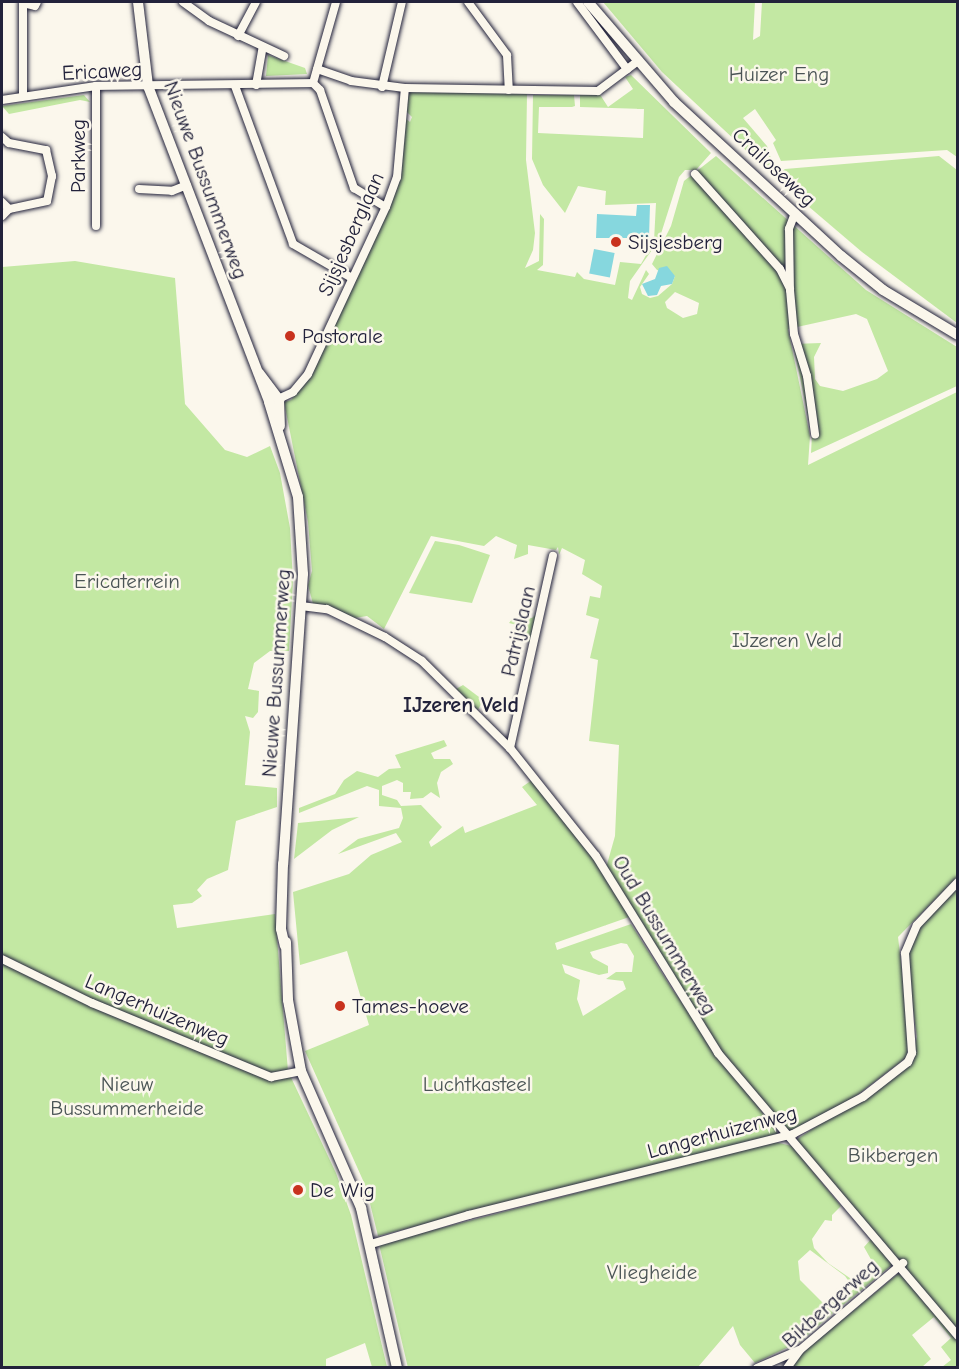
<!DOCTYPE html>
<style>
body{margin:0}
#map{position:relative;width:959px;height:1369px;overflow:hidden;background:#fbf7ec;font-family:"Comic Neue",sans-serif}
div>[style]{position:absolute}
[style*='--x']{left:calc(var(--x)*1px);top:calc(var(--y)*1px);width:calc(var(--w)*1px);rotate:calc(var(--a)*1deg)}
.green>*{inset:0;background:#c3e8a3}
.water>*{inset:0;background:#86d7de;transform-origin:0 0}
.roads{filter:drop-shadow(0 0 2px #22223b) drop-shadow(0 0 2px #22223b)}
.minor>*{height:8px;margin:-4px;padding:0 4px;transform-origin:4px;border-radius:4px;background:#fbf7ec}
.major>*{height:10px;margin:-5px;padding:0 5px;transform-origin:5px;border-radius:5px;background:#fbf7ec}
.dots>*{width:16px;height:16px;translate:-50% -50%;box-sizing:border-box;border:3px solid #fbf7ec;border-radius:50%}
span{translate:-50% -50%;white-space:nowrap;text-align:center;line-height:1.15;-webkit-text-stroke:5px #fbf7ec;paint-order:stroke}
.street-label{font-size:21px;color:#22223b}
.park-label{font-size:21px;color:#4a5455}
.poi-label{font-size:21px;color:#22223b}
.left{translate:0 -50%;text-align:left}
.neighbourhood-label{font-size:22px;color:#22223b;font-weight:700}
.frame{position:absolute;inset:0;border:3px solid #22223b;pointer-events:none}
</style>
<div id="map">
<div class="green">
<i style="clip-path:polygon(603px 2px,755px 2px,753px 40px,760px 36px,762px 2px,957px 2px,957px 157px,947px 150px,781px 161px,773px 143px,776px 140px,755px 109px,743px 118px,767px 146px,773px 165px,768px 171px,662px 72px)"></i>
<i style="clip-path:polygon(268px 55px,305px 68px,307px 74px,266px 76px)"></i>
<i style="clip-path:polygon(evenodd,631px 75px,711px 153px,696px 170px,685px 170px,679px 177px,659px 240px,630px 281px,628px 298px,632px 300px,646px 270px,649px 274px,640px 287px,642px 294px,650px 298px,658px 296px,672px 284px,675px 276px,657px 270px,652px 264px,671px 226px,684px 181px,716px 156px,866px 290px,957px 347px,957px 386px,811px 453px,812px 435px,793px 344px,821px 343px,814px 357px,815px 379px,820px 386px,843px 391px,877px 379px,888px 371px,867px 319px,856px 314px,788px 329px,810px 436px,808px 465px,957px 392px,957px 877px,898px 937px,910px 1037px,907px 1057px,835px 1112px,790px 1132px,727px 1061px,606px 868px,615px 836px,619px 745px,589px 741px,598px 660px,590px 658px,599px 619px,586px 615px,590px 596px,600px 598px,602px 586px,582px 574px,585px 560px,562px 548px,559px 555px,558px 547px,556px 550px,528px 545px,528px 554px,514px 559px,517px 545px,496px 536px,484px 546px,431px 536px,384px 629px,367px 616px,355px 618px,313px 604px,308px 585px,312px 571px,308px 522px,284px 402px,291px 400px,305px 383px,399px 177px,405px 118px,410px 122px,412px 117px,406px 111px,409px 90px,527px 94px,526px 160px,535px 233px,533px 250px,525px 268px,539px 261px,540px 214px,544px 219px,543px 265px,537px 270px,575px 277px,577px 272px,584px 279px,615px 285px,620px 262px,641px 264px,654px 241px,656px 203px,605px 205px,606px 191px,578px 186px,565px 213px,543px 185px,532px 159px,533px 95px,574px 95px,575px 106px,572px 107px,539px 107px,538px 133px,643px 138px,644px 109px,580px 107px,580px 95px,599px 93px,608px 107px,633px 89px,625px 77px,631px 75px,675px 292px,699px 303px,697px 314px,683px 318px,667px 308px,665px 302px,675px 292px)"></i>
<i style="clip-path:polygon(84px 95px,90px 102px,80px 100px,9px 114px,2px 106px)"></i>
<i style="clip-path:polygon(939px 156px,957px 170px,957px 323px,862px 252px,774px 177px,785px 169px)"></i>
<i style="clip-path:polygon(75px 261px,175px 278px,185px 404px,225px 450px,247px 457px,270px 446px,280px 473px,290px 528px,293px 581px,289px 651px,270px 651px,254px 663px,248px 689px,259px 691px,258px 712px,253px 718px,245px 716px,250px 732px,245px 785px,277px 788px,277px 807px,236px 821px,228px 870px,207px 879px,197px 890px,202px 896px,192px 903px,173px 905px,177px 928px,275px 914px,288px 1071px,336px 1173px,351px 1215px,387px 1367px,372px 1367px,365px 1343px,326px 1359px,326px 1367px,2px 1368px,2px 267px)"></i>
<i style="clip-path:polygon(435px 541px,459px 545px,490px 555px,472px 603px,409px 593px)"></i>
<i style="clip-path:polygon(538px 612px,534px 644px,520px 638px,517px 625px,509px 623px,514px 617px,532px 618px)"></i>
<i style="clip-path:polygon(463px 685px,483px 700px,478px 710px,456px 689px)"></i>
<i style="clip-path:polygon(evenodd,444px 740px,447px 746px,431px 753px,434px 759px,450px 759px,453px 764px,441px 772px,437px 783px,440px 798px,431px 792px,423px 798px,410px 799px,411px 792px,403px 792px,403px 783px,397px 780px,382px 786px,382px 795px,397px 800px,401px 806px,421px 805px,442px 827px,429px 842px,431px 847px,463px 826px,465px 833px,537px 805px,522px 787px,532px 780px,555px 798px,632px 916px,555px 943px,557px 950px,631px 924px,672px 989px,778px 1134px,378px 1236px,366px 1187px,305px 1051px,369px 1025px,347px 951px,300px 965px,293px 892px,349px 874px,371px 855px,402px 842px,396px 833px,338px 854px,358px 839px,399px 828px,403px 818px,401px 808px,379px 806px,379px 790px,367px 786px,299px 813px,299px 808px,335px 794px,344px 780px,357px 771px,378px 777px,389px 769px,401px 768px,395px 755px,444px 740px,621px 943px,627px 944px,634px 956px,632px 972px,616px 972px,606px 979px,623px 981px,626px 989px,583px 1016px,577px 999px,580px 980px,565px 973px,562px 964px,599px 975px,608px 973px,608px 966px,593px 958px,590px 952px,621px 943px)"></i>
<i style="clip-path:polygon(359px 817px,332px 830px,294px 859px,298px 823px)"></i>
<i style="clip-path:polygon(957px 887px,957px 1367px,942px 1367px,951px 1360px,941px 1347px,951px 1338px,934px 1317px,912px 1335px,931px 1359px,922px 1367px,791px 1368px,803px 1352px,899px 1273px,909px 1284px,796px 1140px,910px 1063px,917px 1037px,908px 974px,909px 952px,924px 918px)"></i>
<i style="clip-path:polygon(775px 1142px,792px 1146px,841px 1206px,832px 1215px,832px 1221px,825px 1220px,812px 1239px,814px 1248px,828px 1263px,860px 1285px,877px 1270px,864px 1247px,872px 1238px,892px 1265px,838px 1309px,830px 1300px,838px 1303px,854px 1289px,845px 1276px,810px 1250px,798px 1261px,800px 1280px,833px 1313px,801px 1341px,755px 1363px,740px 1345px,733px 1326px,698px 1367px,408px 1368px,379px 1244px)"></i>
</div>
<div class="water">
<i style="clip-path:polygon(637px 205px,650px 205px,649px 238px,596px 238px,597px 214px,636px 216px)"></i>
<i style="left:594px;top:249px;width:21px;height:25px;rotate:11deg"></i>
<i style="clip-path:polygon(667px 266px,675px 276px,672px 284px,661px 286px,657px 295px,648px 296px,642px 284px,655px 279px,659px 268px)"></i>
</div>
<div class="roads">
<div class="minor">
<i style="--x:183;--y:2;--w:32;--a:36"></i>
<i style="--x:209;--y:21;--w:83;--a:25"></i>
<i style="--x:468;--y:2;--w:66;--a:53.7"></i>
<i style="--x:507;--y:55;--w:35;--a:87"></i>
<i style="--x:577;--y:2;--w:84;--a:53.3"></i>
<i style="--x:238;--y:36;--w:38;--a:-62"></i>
<i style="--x:317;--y:69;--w:36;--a:19"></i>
<i style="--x:351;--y:81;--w:54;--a:7.4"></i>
<i style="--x:405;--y:88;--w:193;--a:0.9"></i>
<i style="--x:598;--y:91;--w:50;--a:-36.9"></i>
<i style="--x:313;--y:83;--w:10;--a:45"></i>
<i style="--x:320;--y:90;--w:104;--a:70.9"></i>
<i style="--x:354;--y:188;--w:37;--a:31"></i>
<i style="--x:313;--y:83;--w:84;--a:-74.1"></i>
<i style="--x:256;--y:85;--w:39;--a:-80"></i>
<i style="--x:96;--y:86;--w:140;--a:90"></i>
<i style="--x:235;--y:86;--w:168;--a:69.8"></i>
<i style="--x:293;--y:244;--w:68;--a:30"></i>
<i style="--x:382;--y:87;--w:87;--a:-76.8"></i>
<i style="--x:23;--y:96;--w:93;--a:-90"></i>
<i style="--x:23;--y:3;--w:12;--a:14"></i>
<i style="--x:35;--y:6;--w:4;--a:-63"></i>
<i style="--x:2;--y:100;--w:95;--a:-8.5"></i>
<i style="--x:96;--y:86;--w:217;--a:-0.8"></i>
<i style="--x:2;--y:137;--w:9;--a:41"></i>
<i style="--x:9;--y:143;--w:38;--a:11"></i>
<i style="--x:46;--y:150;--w:27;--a:77"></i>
<i style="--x:52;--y:176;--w:25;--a:101"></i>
<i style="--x:47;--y:201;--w:39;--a:168"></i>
<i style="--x:9;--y:209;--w:10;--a:135"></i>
<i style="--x:695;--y:174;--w:127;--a:48.2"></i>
<i style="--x:780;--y:269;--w:22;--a:63"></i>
<i style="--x:139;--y:189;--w:33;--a:3"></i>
<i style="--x:172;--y:191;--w:16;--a:-22"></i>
<i style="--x:2;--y:202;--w:10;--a:45"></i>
<i style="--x:795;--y:213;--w:17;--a:111"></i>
<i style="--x:789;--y:229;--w:61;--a:89.1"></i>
<i style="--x:790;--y:290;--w:44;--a:84.8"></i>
<i style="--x:794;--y:334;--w:44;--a:72.8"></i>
<i style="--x:807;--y:376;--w:59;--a:82.1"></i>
<i style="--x:274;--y:401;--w:21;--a:-25"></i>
<i style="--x:293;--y:392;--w:23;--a:-50"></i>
<i style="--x:308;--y:374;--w:184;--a:-65"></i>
<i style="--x:386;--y:207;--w:32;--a:-70"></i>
<i style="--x:397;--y:177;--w:89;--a:-84.9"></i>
<i style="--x:301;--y:606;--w:26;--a:7"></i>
<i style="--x:327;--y:609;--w:64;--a:25.8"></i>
<i style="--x:385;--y:637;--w:44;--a:33"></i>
<i style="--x:422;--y:661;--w:124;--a:44.7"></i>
<i style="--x:510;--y:748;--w:138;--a:51.5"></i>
<i style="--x:596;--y:856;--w:232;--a:58.2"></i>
<i style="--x:718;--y:1053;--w:371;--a:49.7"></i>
<i style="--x:510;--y:748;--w:197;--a:-77.4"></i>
<i style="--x:2;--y:959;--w:100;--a:26.1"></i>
<i style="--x:92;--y:1003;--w:194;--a:22.5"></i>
<i style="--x:271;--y:1077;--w:31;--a:-11"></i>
<i style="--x:371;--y:1244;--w:102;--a:-16.5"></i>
<i style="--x:469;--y:1215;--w:334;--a:-14"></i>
<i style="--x:793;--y:1134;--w:79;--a:-27.9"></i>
<i style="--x:863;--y:1097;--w:57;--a:-37.9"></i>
<i style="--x:908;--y:1062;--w:10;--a:-66"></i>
<i style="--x:912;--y:1053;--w:100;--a:-94"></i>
<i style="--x:905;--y:953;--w:30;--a:-67"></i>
<i style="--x:917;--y:925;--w:59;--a:-46.4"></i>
<i style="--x:757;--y:1368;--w:46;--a:-23.2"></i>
<i style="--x:787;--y:1368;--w:22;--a:-54"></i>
<i style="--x:800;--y:1350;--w:135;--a:-40.2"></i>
</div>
<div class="major">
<i style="--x:138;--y:2;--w:85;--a:83.2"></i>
<i style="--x:148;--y:86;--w:338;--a:69"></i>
<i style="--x:269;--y:402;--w:99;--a:73"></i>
<i style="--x:298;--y:497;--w:77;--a:86.3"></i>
<i style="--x:303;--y:574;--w:291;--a:93.9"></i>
<i style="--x:283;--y:864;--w:65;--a:91.8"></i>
<i style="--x:281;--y:929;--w:17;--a:77"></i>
<i style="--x:588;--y:2;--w:132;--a:49.3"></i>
<i style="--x:674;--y:102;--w:227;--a:42.7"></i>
<i style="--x:841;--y:256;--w:54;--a:39"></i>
<i style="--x:883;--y:290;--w:87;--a:31"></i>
<i style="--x:259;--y:373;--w:34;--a:53"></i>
<i style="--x:279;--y:400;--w:26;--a:88"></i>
<i style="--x:286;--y:942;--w:58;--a:88"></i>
<i style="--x:288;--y:1000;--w:72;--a:79.6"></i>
<i style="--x:301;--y:1071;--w:150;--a:66.3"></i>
<i style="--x:361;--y:1208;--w:164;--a:77.3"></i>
</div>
</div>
<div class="dots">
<i style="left:616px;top:242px;background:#c8321e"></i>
<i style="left:290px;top:336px;background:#c8321e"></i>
<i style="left:340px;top:1006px;background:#c8321e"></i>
<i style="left:298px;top:1190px;background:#c8321e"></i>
</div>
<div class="street-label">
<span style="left:102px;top:71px;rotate:-3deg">Ericaweg</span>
<span style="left:78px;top:156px;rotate:-90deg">Parkweg</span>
<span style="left:774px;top:167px;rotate:43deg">Crailoseweg</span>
<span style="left:206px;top:180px;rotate:70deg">Nieuwe Bussummerweg</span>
<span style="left:351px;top:234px;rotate:-66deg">Sijsjesberglaan</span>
<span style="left:518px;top:631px;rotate:-77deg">Patrijslaan</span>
<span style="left:276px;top:673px;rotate:-86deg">Nieuwe Bussummerweg</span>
<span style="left:665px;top:935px;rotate:59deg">Oud Bussummerweg</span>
<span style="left:157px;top:1010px;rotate:23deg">Langerhuizenweg</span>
<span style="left:722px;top:1132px;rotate:-15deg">Langerhuizenweg</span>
<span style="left:830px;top:1303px;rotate:-42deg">Bikbergerweg</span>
</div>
<div class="park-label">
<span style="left:779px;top:74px">Huizer Eng</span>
<span style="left:127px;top:581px">Ericaterrein</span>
<span style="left:787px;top:640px">IJzeren Veld</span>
<span style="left:127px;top:1096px">Nieuw<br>Bussummerheide</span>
<span style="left:477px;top:1084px">Luchtkasteel</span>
<span style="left:893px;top:1155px">Bikbergen</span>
<span style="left:652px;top:1272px">Vliegheide</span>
</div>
<div class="poi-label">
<span class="left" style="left:628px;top:242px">Sijsjesberg</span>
<span class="left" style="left:302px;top:336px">Pastorale</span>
<span class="left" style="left:352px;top:1006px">Tames-hoeve</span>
<span class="left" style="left:310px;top:1190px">De Wig</span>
</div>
<div class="neighbourhood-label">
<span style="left:461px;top:706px">IJzeren Veld</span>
</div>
<div class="frame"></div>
</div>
